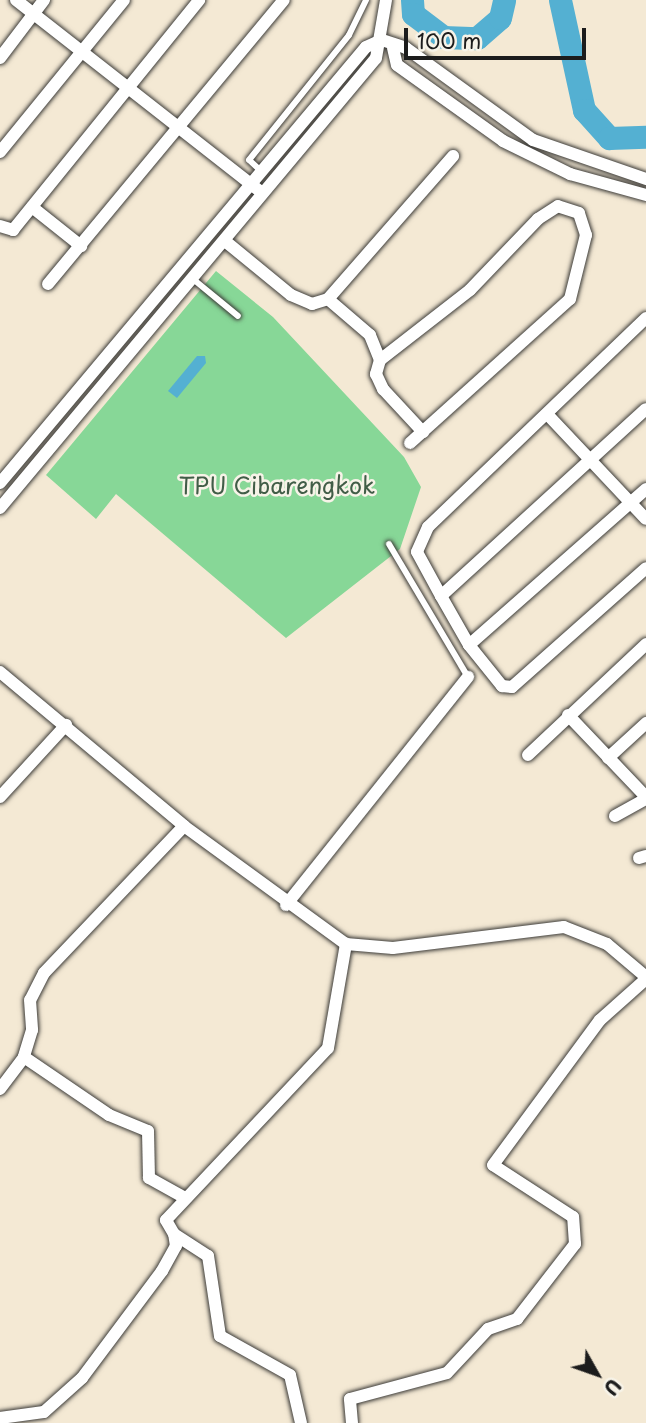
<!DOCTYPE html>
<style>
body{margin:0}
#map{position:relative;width:646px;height:1423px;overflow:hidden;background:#f4e9d4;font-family:"Playpen Sans",sans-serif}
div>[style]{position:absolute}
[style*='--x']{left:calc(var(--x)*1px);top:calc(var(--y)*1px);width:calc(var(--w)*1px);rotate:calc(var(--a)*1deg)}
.green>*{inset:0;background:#87d797}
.water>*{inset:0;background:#54b0d2}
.river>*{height:23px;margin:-11.5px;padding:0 11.5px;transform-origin:11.5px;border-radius:11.5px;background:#54b0d2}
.roads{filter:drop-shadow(0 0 2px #3c3b38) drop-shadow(0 0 2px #3c3b38)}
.lane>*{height:6px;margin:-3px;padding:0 3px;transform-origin:3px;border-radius:3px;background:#fff}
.street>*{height:12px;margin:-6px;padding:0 6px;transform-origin:6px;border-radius:6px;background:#fff}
span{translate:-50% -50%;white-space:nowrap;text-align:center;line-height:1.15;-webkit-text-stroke:5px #f7f3e8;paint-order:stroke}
.park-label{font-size:23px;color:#415d47}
.north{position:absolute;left:562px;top:1339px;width:70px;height:70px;-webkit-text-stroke:5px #f7f3e8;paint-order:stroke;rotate:130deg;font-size:19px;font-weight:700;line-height:28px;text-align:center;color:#1c1c1c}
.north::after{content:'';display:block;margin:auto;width:24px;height:32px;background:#1c1c1c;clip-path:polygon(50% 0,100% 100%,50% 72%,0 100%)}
.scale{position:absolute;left:404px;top:28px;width:182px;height:32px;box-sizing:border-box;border:4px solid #1c1c1c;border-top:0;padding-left:9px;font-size:21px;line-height:24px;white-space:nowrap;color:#1c1c1c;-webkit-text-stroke:5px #f7f3e8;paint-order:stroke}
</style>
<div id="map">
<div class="green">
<i style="clip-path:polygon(216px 271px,273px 317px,404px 457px,421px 487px,400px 549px,286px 638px,116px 494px,96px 519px,46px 475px)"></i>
</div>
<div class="water">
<i style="clip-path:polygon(197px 356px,205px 356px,206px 363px,177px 398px,168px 391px)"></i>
</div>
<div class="river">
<i style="--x:412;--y:0;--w:14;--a:86"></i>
<i style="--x:413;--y:14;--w:38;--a:37"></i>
<i style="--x:443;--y:37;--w:34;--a:2"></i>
<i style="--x:477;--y:38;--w:30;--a:-41"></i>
<i style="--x:500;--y:18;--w:18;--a:-77"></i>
<i style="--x:560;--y:0;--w:113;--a:77.7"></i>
<i style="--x:584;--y:110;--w:38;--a:48"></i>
<i style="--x:609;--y:138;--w:37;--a:-2"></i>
</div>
<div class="roads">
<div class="lane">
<i style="--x:261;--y:171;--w:16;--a:-137"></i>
<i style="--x:249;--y:160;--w:160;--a:-51.3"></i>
<i style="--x:349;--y:35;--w:39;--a:-64"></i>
<i style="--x:193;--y:279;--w:58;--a:39.4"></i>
<i style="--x:389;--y:544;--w:155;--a:59.3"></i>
</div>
<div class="street">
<i style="--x:16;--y:0;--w:308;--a:38.1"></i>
<i style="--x:382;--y:40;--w:25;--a:18"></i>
<i style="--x:406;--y:48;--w:157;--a:35.9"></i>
<i style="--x:533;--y:140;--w:120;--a:19"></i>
<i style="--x:393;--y:48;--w:17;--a:77"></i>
<i style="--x:397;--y:65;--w:130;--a:35.6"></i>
<i style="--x:503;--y:141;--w:75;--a:26.2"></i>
<i style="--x:570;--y:174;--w:79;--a:15.4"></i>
<i style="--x:0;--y:58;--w:73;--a:-52.8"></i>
<i style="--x:0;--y:152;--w:196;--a:-50.8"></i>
<i style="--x:32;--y:207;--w:63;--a:38.5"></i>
<i style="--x:0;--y:226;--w:14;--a:17"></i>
<i style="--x:13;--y:230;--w:296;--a:-51"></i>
<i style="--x:225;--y:241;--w:85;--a:39.3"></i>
<i style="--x:291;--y:295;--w:23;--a:23"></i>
<i style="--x:312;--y:304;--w:17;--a:-17"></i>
<i style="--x:48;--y:284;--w:369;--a:-50.3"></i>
<i style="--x:646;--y:318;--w:302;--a:136.2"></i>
<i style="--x:428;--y:527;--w:27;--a:114"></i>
<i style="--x:417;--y:552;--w:50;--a:61.4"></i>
<i style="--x:441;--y:596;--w:277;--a:-42.4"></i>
<i style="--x:380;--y:360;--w:27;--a:-112"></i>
<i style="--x:370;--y:335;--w:55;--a:-139.4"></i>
<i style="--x:328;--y:299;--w:190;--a:-48.8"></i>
<i style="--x:547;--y:414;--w:144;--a:46.7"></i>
<i style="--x:410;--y:443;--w:215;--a:-42"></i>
<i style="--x:570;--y:299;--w:66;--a:-76"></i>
<i style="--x:586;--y:235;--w:23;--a:-108"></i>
<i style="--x:579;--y:213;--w:22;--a:-162"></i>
<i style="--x:558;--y:206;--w:24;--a:147"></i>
<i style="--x:538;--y:219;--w:98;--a:133.8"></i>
<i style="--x:470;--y:290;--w:114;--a:142.1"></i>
<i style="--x:380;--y:360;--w:15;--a:106"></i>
<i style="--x:376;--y:374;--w:17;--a:65"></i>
<i style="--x:383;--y:389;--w:59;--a:47.1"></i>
<i style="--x:0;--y:483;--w:569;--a:-49.99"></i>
<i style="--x:366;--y:47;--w:17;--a:-24"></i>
<i style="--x:0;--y:508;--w:586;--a:-50.12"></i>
<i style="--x:376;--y:58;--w:59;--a:-80.2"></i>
<i style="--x:441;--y:596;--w:56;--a:60.3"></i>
<i style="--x:469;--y:645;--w:53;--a:51.2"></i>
<i style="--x:502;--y:686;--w:10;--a:6"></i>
<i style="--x:512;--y:687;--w:179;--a:-41.6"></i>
<i style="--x:469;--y:645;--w:236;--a:-41.4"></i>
<i style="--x:0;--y:672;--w:240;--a:39.9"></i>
<i style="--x:184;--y:826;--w:200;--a:36.1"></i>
<i style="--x:346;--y:944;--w:47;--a:4.9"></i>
<i style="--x:393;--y:948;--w:172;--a:-7"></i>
<i style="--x:564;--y:927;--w:46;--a:21.6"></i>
<i style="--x:607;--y:944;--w:51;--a:40.2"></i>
<i style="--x:568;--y:715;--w:113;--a:46.4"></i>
<i style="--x:528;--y:755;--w:162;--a:-43.2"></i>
<i style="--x:608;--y:758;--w:52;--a:-42.6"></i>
<i style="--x:0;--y:797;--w:98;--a:-47.5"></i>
<i style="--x:615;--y:816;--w:35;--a:-29"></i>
<i style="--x:184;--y:826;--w:203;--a:133.6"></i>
<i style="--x:44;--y:973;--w:30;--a:117"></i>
<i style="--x:30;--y:1000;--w:30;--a:86"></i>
<i style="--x:32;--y:1030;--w:28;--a:107"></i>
<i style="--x:24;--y:1057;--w:103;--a:34.3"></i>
<i style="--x:109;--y:1115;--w:42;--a:22.3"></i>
<i style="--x:148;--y:1131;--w:47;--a:88.8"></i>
<i style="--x:149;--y:1178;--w:41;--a:29.1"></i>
<i style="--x:639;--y:858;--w:7;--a:-16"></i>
<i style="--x:286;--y:905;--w:292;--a:-51.4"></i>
<i style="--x:0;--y:1089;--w:40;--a:-53"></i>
<i style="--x:0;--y:1418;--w:44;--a:-7.8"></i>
<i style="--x:44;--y:1412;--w:51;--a:-41.8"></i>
<i style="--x:82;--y:1378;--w:134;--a:-53.2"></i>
<i style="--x:162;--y:1271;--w:29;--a:-61"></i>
<i style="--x:176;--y:1246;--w:12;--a:-99"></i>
<i style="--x:301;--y:1423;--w:49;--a:-102.9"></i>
<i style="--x:290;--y:1375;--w:80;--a:-150.9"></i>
<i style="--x:220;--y:1336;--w:81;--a:-98.5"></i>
<i style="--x:208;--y:1256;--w:40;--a:-147.1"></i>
<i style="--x:174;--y:1234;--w:16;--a:-120"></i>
<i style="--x:166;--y:1220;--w:236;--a:-46.7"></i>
<i style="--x:328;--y:1048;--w:106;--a:-80.2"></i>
<i style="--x:352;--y:1423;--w:24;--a:-95"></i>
<i style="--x:350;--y:1399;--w:100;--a:-15"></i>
<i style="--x:447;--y:1373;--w:60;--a:-47"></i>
<i style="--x:488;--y:1329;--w:31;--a:-19"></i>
<i style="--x:517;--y:1319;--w:95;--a:-52.3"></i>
<i style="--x:575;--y:1244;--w:27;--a:-94"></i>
<i style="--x:573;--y:1217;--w:95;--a:-147"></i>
<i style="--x:493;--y:1165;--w:180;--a:-53.6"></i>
<i style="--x:600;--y:1020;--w:62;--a:-41.7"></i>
</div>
</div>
<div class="park-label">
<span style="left:277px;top:485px">TPU Cibarengkok</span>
</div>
<div class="north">U</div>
<div class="scale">100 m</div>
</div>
